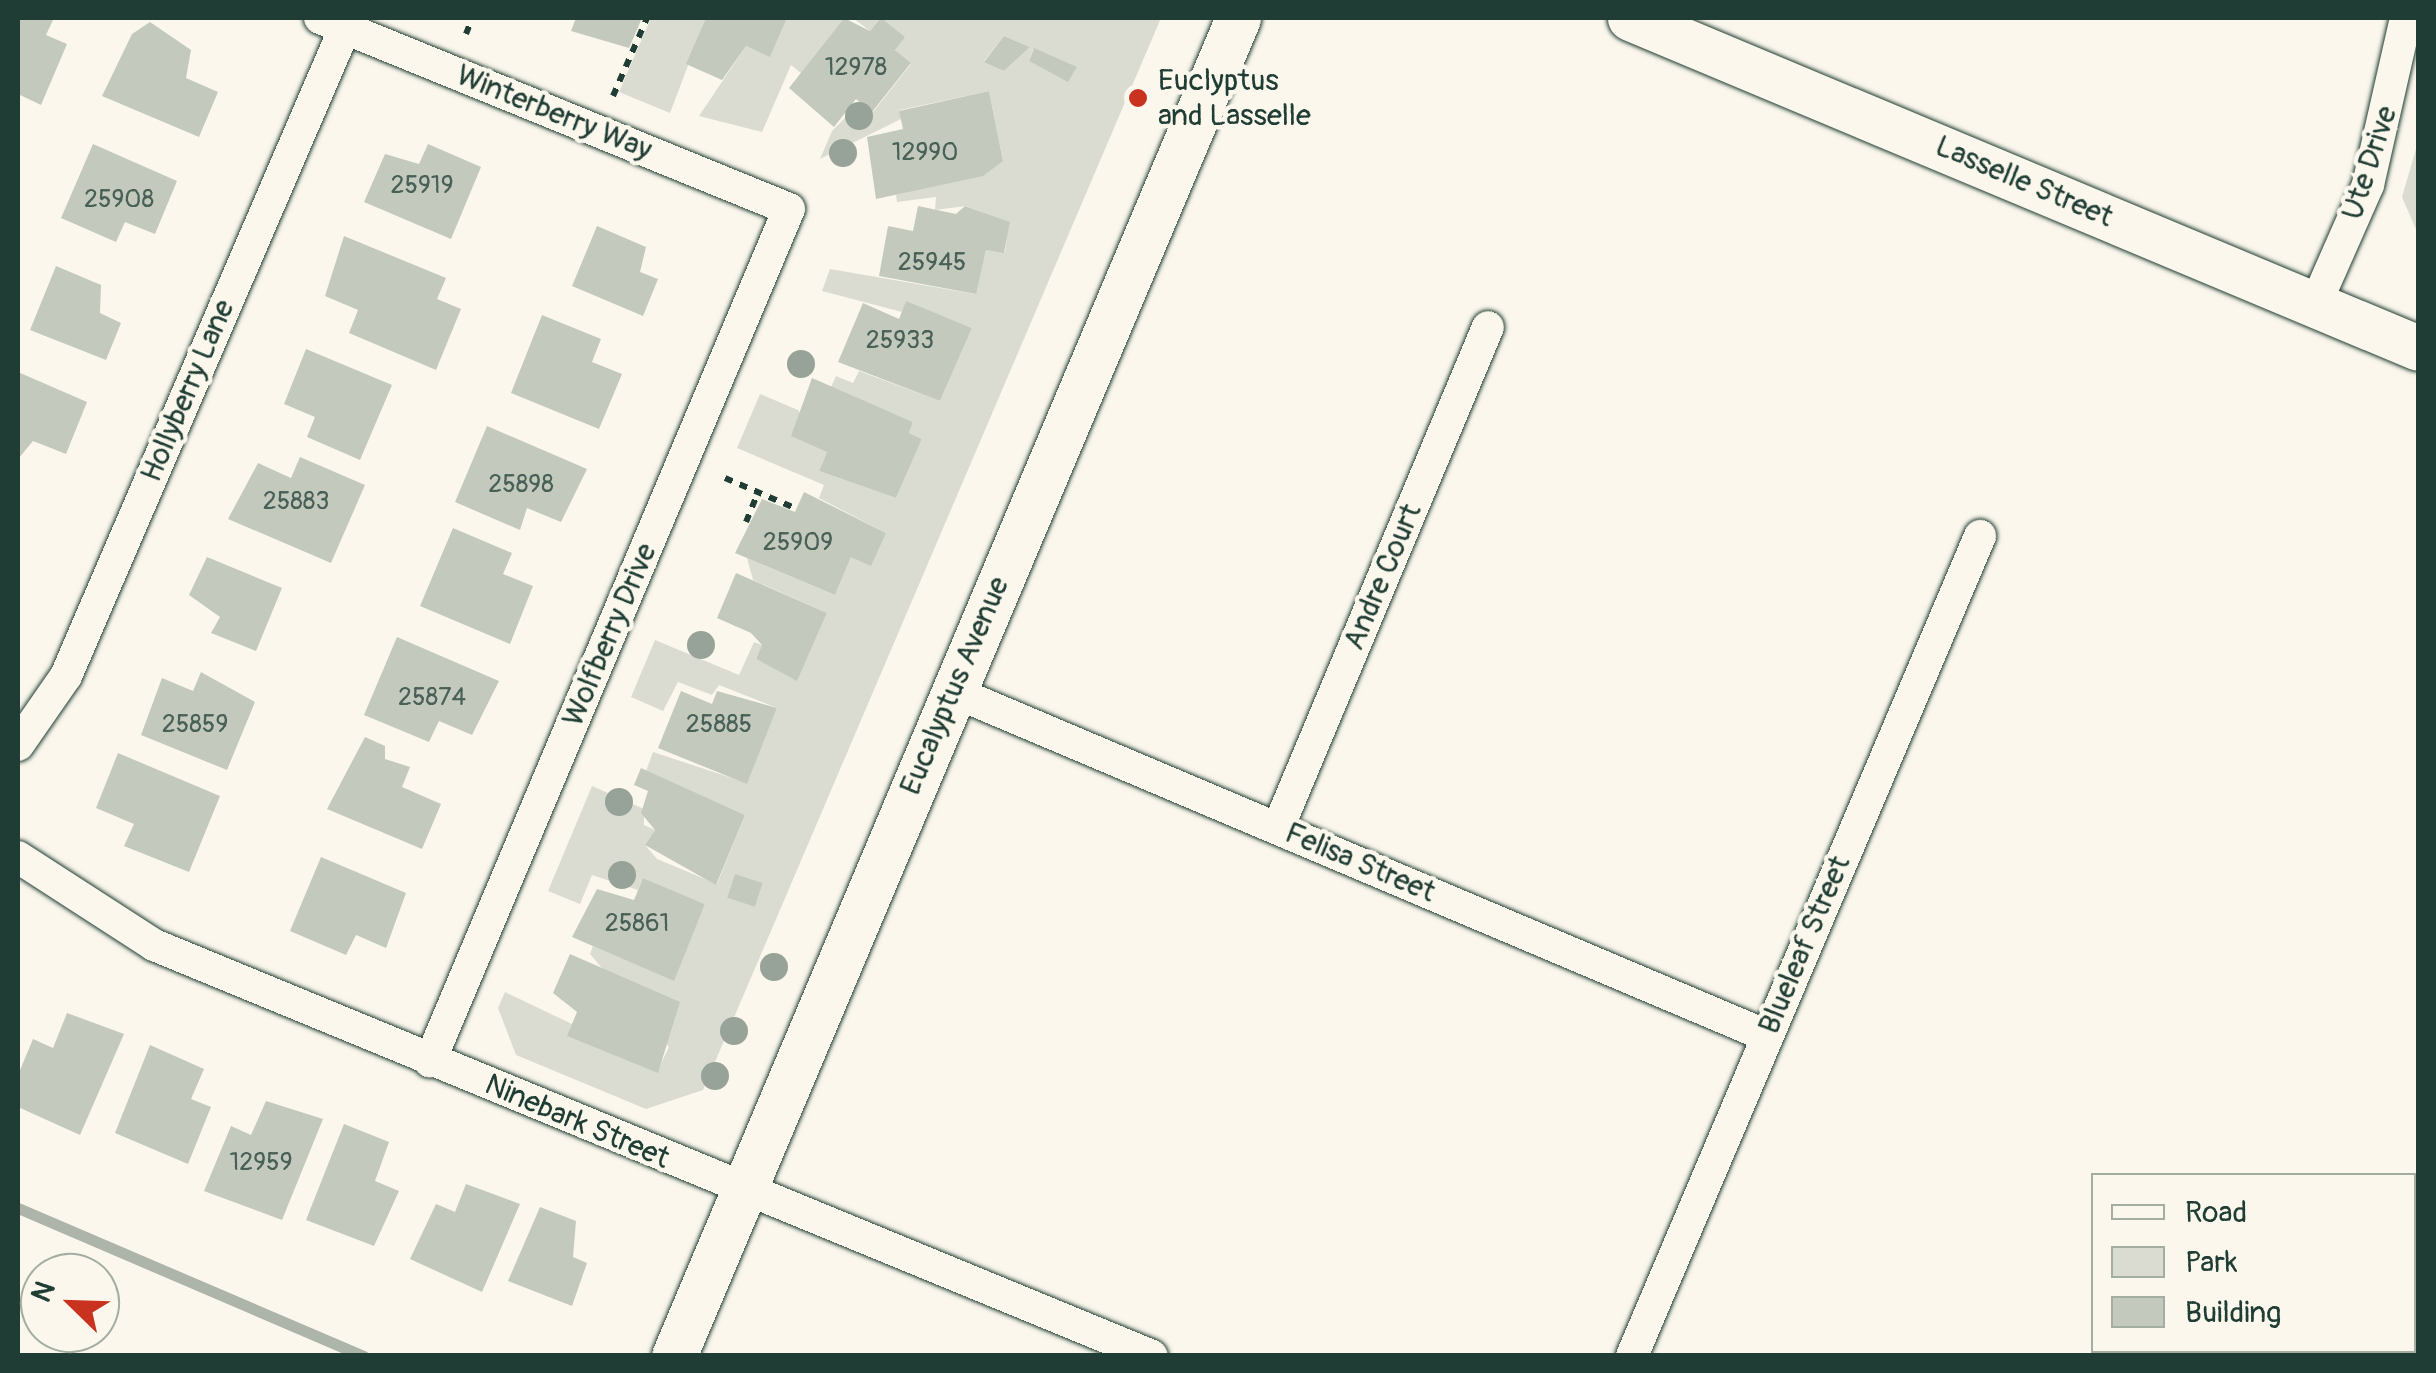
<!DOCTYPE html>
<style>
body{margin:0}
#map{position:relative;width:2436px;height:1373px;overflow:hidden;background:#fbf7ec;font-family:Pangolin,sans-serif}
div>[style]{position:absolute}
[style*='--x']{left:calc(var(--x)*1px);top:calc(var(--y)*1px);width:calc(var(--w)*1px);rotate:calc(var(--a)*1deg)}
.green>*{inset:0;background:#dbdcd1}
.stream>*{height:11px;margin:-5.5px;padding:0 5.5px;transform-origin:5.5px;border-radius:5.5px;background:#adb4aa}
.building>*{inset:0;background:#c4c9be;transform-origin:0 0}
.path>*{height:6px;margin-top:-3px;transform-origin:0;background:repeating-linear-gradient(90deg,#1f3d34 0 8px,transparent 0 16px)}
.roads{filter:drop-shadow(0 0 2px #1f3d34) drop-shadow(0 0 2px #1f3d34)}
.street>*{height:32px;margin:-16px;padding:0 16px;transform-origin:16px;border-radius:16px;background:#fbf7ec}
.secondary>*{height:45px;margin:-22.5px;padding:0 22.5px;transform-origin:22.5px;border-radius:22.5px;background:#fbf7ec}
.trees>*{width:28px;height:28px;margin:-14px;border-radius:50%;background:#97a298}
.dots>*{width:28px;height:28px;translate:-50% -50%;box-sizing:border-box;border:5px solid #fbf7ec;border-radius:50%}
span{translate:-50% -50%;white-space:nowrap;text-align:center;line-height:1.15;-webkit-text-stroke:9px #fbf7ec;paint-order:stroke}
.number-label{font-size:25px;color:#486056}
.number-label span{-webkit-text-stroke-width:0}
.poi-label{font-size:30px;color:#1f3d34}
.left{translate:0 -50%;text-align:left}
.street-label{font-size:30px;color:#1f3d34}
.frame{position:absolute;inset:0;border:20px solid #1f3d34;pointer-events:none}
.legend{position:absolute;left:2091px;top:1173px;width:325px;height:180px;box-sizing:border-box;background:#fbf7ec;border:2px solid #a3ada2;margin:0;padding:12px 18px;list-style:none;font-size:30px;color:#1f3d34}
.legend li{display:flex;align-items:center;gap:20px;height:50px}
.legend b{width:50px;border:2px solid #a3ada2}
.north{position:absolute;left:20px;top:1253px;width:100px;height:100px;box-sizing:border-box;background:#fbf7ec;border:2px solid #a3ada2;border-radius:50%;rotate:293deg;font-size:28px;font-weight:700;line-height:40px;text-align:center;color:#1f3d34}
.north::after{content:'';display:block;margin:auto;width:35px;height:45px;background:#c8321e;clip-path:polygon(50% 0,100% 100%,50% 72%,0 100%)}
</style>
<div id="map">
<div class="green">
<i style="clip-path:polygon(651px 18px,706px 18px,670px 113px,619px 92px)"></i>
<i style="clip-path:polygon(787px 18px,844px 18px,801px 73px,791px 65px,762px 132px,699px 116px,746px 46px,770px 56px)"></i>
<i style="clip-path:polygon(evenodd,853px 18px,1161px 18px,703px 1090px,646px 1109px,516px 1055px,498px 1008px,505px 992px,572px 1024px,568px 1036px,657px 1072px,669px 1047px,590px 954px,593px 946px,673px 980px,705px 904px,643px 878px,638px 890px,592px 875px,580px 904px,548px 891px,592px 786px,644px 809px,644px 825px,655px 830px,645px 845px,657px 859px,717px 884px,745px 815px,646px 771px,653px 752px,747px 783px,777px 708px,719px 685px,712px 695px,678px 682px,663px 711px,631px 697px,655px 640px,739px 675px,754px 642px,762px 645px,756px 659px,797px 680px,827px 613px,753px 580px,747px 558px,835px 595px,851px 557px,886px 533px,819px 498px,824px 485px,737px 448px,760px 394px,798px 410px,827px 452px,819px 471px,896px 498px,922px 439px,909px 433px,913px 422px,831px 387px,836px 376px,853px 383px,859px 371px,940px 401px,972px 328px,906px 302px,902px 312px,822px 291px,830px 269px,975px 294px,986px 250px,1005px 252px,1009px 222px,966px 206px,935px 210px,936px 197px,897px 202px,896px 195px,1003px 161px,989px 91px,900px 110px,901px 119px,820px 159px,832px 131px,860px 103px,873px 112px,911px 64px,895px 50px,904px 37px,881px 19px,870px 31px,853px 18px,1004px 36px,1030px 47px,1004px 71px,984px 61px,1004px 36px,853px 18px,1033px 49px,1076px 67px,1068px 81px,1029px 61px,1033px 49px)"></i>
<i style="clip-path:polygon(2418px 142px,2418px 234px,2402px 197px)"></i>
</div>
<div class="stream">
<i style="--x:18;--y:1208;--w:376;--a:23.2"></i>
</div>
<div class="building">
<i style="clip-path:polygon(18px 18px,54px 18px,46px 35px,67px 44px,41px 105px,18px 94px)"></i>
<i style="clip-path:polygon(576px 18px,642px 18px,629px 48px,571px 31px)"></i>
<i style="clip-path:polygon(706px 18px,787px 18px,770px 57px,746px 46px,722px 80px,686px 64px)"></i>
<i style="clip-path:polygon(844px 18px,870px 31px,881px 18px,905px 37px,895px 50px,911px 63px,872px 112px,856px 99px,834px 127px,789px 88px)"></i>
<i style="clip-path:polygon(150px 22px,191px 50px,186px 78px,218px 92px,199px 137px,102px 96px,132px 34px)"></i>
<i style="clip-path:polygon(1004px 36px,1030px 47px,1004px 71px,984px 62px)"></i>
<i style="clip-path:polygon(1034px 48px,1077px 67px,1068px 82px,1029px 61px)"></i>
<i style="clip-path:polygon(989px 91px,1003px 161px,983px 176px,876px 199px,867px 137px,903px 129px,899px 111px)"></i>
<i style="clip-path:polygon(93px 144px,177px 181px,155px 234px,125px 222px,116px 242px,61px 218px)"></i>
<i style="clip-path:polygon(428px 144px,481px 167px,451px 239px,364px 202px,385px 154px,419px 164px)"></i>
<i style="clip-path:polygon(918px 206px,956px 214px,965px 206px,1010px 222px,1004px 253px,986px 250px,976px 294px,879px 276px,888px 226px,913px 231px)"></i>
<i style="clip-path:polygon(597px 226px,646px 247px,640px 272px,658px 279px,643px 316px,572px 286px)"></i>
<i style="clip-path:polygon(344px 236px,446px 278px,437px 299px,461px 309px,436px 370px,349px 333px,358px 310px,325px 296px)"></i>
<i style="clip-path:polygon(56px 266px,101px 285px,100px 313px,121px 323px,106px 360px,30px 330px)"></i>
<i style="clip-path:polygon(906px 301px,972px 328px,940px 401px,838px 362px,863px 303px,899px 319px)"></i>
<i style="clip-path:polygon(542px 315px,601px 339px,592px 362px,622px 374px,599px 429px,511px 393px)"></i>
<i style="clip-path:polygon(306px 349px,392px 385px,360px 460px,307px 437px,315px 417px,284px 404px)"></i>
<i style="clip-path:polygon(18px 372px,87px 402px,66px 454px,33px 441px,18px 459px)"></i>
<i style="clip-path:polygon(812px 378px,913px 422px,909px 433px,922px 439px,896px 498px,819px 471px,827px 452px,791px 436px)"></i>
<i style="clip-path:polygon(487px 426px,587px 469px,561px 522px,527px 508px,520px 530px,455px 502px)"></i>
<i style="clip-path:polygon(300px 457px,365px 485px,331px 563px,228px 519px,258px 463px,291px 478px)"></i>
<i style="clip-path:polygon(804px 492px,886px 533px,871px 566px,851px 557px,835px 595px,735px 553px,762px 499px,795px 512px)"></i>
<i style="clip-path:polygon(453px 528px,512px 553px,503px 574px,533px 586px,510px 644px,420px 606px)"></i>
<i style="clip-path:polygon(207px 557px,282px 588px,256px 651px,211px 633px,220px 617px,189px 595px)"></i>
<i style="clip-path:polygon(736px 573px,827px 613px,797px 681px,756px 659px,762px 645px,751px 633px,717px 618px)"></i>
<i style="clip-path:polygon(397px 637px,499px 681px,472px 735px,439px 721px,429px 742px,364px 715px)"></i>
<i style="clip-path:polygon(201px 672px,255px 702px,227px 770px,141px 735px,162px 678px,193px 691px)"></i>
<i style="clip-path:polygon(681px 691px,712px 704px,717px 691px,777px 708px,747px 784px,658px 748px)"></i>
<i style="clip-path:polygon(365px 737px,385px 746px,385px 759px,410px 767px,402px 787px,441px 804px,422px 849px,327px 809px)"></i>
<i style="clip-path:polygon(118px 753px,220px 796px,189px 872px,124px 846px,134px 824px,96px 808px)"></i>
<i style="clip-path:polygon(641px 768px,745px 815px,716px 885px,645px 845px,655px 830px,641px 813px,648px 791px,634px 785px)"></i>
<i style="clip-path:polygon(321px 857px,406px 893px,386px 948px,356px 935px,346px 955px,290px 931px)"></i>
<i style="left:735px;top:874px;width:29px;height:25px;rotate:18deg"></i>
<i style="clip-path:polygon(643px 878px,705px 904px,674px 981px,572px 937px,597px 889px,634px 900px)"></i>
<i style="clip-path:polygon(570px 954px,680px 1002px,658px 1073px,567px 1036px,577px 1012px,553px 993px)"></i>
<i style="clip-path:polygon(67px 1013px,124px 1034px,80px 1135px,18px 1107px,18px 1075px,33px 1039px,53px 1048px)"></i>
<i style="clip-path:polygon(150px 1045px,204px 1069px,191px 1099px,211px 1107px,188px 1164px,115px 1133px)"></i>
<i style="clip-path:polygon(266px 1101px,323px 1119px,282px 1220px,204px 1191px,231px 1126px,251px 1135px)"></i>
<i style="clip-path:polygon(344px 1124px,389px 1142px,375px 1181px,399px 1191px,374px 1246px,306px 1220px)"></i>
<i style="clip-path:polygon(466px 1184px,520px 1204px,482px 1292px,410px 1259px,436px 1204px,455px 1212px)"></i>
<i style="clip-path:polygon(540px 1207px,576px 1221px,573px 1257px,587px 1263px,572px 1306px,508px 1281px)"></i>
</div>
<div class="path">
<i style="--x:466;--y:34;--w:17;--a:-69"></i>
<i style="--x:613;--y:96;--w:85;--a:-66.4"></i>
<i style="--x:725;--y:478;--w:78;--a:23.3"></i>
<i style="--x:746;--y:522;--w:32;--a:-68"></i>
</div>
<div class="roads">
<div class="street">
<i style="--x:320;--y:18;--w:506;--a:22.16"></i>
<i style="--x:789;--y:209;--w:925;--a:112.85"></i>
<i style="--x:2316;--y:303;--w:129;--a:-66.2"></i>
<i style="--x:2368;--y:185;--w:171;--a:-77.2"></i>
<i style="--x:952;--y:691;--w:885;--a:22.94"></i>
<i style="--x:18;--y:745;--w:84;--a:-55.2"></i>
<i style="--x:66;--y:676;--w:706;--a:-66.71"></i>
<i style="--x:1278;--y:828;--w:543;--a:-67.26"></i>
<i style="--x:18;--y:857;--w:162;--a:32.9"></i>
<i style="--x:154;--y:945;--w:1079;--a:22.38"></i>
<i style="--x:2414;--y:1334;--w:4;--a:27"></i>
<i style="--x:1632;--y:1356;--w:891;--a:-67"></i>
</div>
<div class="secondary">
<i style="--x:1630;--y:18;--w:854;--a:22.72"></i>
<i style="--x:674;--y:1356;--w:1452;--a:-67.14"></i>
</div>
</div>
<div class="trees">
<i style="left:859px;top:116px"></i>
<i style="left:843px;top:153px"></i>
<i style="left:801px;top:364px"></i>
<i style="left:701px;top:645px"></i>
<i style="left:619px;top:802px"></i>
<i style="left:622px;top:875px"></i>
<i style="left:774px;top:967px"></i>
<i style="left:734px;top:1031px"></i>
<i style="left:715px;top:1076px"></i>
</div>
<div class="dots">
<i style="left:1138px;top:98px;background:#c8321e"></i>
</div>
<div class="number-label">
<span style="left:856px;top:68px">12978</span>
<span style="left:925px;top:153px">12990</span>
<span style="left:422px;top:186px">25919</span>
<span style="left:119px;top:200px">25908</span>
<span style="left:932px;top:263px">25945</span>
<span style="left:900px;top:341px">25933</span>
<span style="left:521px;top:485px">25898</span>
<span style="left:296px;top:502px">25883</span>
<span style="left:798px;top:543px">25909</span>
<span style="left:432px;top:698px">25874</span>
<span style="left:195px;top:725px">25859</span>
<span style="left:719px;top:725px">25885</span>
<span style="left:637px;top:924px">25861</span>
<span style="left:261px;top:1163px">12959</span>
</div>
<div class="poi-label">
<span class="left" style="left:1158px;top:98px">Euclyptus<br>and Lasselle</span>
</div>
<div class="street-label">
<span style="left:554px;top:113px;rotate:22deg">Winterberry Way</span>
<span style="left:2370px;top:163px;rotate:-72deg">Ute Drive</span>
<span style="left:2024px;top:182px;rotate:23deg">Lasselle Street</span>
<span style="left:188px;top:391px;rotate:-67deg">Hollyberry Lane</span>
<span style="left:1383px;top:577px;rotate:-67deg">Andre Court</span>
<span style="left:610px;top:635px;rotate:-67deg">Wolfberry Drive</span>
<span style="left:955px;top:686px;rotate:-67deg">Eucalyptus Avenue</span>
<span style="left:1360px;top:863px;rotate:23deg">Felisa Street</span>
<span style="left:1805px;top:945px;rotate:-67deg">Blueleaf Street</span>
<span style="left:577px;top:1122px;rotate:23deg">Ninebark Street</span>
</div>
<div class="frame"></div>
<ul class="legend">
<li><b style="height:12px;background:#fbf7ec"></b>Road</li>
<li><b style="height:28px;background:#dbdcd1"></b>Park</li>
<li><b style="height:28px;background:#c4c9be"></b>Building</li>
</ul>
<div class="north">N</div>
</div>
